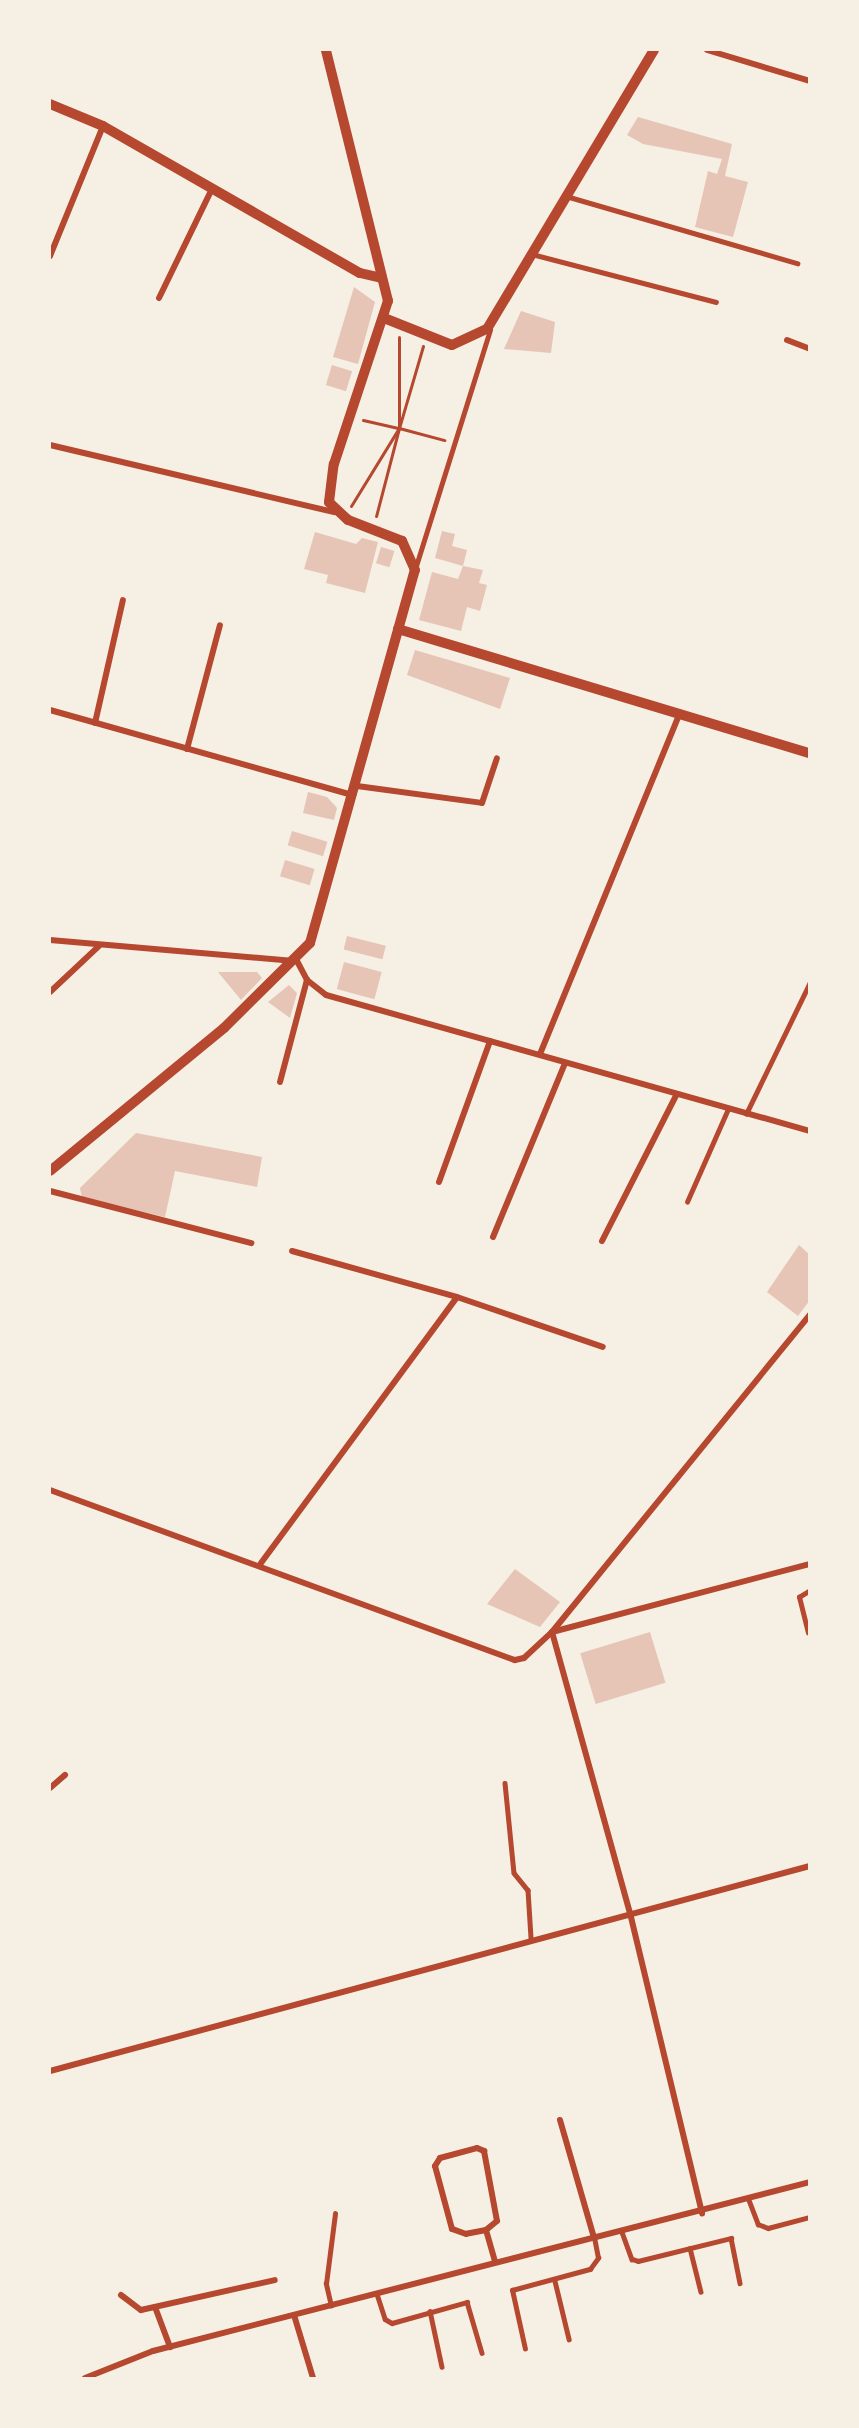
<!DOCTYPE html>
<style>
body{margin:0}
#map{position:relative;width:859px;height:2428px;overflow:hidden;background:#f6efe4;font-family:"Exo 2",sans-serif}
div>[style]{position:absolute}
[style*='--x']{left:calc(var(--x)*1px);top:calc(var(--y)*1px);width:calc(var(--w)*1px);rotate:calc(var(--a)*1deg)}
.building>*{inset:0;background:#e6c5b7;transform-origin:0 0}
.path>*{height:3px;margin:-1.5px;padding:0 1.5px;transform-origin:1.5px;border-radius:1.5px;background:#b5482f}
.service>*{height:4.5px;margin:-2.25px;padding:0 2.25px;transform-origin:2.25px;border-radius:2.25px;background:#b5482f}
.pedestrian>*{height:5px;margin:-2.5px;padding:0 2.5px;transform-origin:2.5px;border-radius:2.5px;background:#b5482f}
.minor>*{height:6px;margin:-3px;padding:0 3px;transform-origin:3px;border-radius:3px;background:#b5482f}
.tertiary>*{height:10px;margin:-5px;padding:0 5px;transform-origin:5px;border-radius:5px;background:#b5482f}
span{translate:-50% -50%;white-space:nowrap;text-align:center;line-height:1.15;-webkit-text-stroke:4.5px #f6efe4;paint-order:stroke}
.frame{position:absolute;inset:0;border:51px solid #f6efe4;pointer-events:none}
</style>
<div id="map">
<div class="building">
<i style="clip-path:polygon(638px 117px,732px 144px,725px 176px,748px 182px,733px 237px,695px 227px,708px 171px,717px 174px,722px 159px,643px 144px,627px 135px)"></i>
<i style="clip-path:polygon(354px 287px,375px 302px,358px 364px,333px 357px)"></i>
<i style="clip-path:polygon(521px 311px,555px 322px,551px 353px,504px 349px)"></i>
<i style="left:332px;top:365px;width:21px;height:21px;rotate:17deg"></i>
<i style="clip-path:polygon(442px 531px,455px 534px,452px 546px,467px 550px,463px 566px,435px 558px)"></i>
<i style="clip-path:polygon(315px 532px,356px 544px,362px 538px,378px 542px,365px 593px,326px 583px,328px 575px,304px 569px)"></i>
<i style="left:381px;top:547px;width:14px;height:17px;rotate:17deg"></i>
<i style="clip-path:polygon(463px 566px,483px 570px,479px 583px,487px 585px,480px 611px,467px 607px,461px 631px,419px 620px,432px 572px,458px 579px)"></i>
<i style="clip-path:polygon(415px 650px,510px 678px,500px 709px,407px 675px)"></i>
<i style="clip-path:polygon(308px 792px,327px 797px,337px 808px,334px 820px,303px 813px)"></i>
<i style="left:292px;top:831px;width:37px;height:15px;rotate:17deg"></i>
<i style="left:285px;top:860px;width:31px;height:17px;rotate:17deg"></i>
<i style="left:347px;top:936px;width:40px;height:14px;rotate:14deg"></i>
<i style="left:344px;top:962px;width:39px;height:28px;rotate:15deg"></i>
<i style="clip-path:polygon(218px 972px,257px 972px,262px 978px,241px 1000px)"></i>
<i style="clip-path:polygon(289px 985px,297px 993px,290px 1018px,268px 1002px)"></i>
<i style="clip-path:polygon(136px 1133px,262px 1157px,257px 1187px,175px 1171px,165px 1217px,82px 1198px,80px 1188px)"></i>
<i style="clip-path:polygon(799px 1245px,810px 1255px,810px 1300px,798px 1316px,767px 1292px)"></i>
<i style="clip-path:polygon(515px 1569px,560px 1602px,540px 1627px,487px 1604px)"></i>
<i style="left:650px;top:1632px;width:53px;height:73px;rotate:73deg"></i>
</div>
<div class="path">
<i style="--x:423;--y:346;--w:85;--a:106.3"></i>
<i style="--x:399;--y:428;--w:47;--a:14.9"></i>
<i style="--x:363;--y:420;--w:37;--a:13"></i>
<i style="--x:399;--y:428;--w:91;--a:104.6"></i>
<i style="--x:351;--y:506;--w:92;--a:-58.4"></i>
<i style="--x:399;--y:428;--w:91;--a:-90"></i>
</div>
<div class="service">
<i style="--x:566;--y:196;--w:241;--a:16.2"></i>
<i style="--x:532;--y:254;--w:190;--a:14.6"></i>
<i style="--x:746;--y:1114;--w:147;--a:-64.1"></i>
<i style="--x:687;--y:1202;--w:102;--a:-66.2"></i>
<i style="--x:808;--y:1633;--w:37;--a:-104"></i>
<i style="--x:799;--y:1597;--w:13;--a:-32"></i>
<i style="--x:505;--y:1783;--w:90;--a:84.3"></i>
<i style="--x:514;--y:1873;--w:22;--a:51"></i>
<i style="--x:528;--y:1890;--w:48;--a:86.4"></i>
<i style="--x:749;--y:2200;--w:26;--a:69"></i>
<i style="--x:758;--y:2224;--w:11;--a:22"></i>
<i style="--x:768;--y:2228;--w:43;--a:-14.7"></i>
<i style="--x:622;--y:2232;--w:29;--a:70"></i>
<i style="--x:632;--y:2259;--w:6;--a:18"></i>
<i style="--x:638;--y:2261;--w:96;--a:-13.9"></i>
<i style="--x:731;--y:2238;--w:46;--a:78.7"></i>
<i style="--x:690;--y:2248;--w:45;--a:76"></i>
<i style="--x:555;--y:2281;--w:60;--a:76.4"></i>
<i style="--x:377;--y:2294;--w:26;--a:72"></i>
<i style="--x:385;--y:2319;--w:8;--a:30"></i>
<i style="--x:392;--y:2323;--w:78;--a:-15.6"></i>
<i style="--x:467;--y:2302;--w:53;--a:73.6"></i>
<i style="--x:331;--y:2306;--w:23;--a:-103"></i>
<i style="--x:326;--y:2284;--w:71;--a:-82.7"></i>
<i style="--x:430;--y:2311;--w:57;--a:77.9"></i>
<i style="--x:525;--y:2349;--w:60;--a:-102.4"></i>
<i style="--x:512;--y:2290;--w:81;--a:-15.1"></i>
<i style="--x:590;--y:2269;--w:14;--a:-54"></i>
<i style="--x:598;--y:2258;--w:20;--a:-101"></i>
</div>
<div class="pedestrian">
<i style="--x:415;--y:569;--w:251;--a:-72.6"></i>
</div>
<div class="minor">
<i style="--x:707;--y:50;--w:108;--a:16.8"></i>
<i style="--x:50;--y:256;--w:140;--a:-67.8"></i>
<i style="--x:159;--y:298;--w:121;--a:-64.1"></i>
<i style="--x:787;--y:340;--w:25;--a:21"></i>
<i style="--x:50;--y:445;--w:292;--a:13.3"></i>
<i style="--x:50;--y:710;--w:315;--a:15.7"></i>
<i style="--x:95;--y:723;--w:126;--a:-77.2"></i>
<i style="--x:187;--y:749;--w:128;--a:-75.1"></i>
<i style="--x:357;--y:786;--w:126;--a:7.7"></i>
<i style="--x:482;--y:803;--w:47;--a:-71.6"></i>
<i style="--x:50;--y:940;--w:248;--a:4.9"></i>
<i style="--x:297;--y:961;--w:21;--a:62"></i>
<i style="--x:307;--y:980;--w:24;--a:38"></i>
<i style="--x:326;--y:995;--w:503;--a:15.69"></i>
<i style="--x:50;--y:992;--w:67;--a:-43.2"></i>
<i style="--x:540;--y:1054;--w:369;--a:-67.7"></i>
<i style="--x:280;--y:1082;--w:106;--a:-75.2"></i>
<i style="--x:439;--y:1182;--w:150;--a:-70.1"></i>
<i style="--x:50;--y:1191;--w:208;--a:14.5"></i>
<i style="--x:493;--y:1237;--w:188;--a:-67.5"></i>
<i style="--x:602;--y:1241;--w:165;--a:-63"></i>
<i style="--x:292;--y:1251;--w:171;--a:15.6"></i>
<i style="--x:457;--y:1297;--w:154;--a:18.9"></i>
<i style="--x:50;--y:1490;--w:495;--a:20.1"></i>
<i style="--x:515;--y:1660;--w:9;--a:-13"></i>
<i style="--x:524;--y:1658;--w:38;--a:-43"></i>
<i style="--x:552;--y:1632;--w:409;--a:-50.9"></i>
<i style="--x:261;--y:1563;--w:330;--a:-53.6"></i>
<i style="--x:552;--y:1632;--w:292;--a:74.5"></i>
<i style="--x:630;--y:1913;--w:309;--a:76.5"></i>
<i style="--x:552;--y:1632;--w:267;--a:-14.8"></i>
<i style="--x:50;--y:1788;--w:20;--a:-41"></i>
<i style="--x:50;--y:2071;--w:787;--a:-15.1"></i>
<i style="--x:560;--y:2120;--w:123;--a:73.9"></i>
<i style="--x:477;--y:2148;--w:8;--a:23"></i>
<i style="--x:484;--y:2151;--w:71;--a:79.5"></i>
<i style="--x:497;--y:2221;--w:14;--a:141"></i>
<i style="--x:486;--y:2230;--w:20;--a:169"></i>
<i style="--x:466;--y:2234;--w:15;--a:-160"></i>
<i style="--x:452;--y:2229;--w:65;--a:-105.1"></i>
<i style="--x:435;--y:2166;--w:9;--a:-58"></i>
<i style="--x:440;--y:2158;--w:38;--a:-15"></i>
<i style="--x:486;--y:2230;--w:32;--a:74"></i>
<i style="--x:121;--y:2295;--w:25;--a:37"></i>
<i style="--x:141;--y:2310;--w:137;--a:-12.6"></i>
<i style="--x:155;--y:2307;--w:43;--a:69.4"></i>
<i style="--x:294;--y:2315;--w:66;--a:73.2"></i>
<i style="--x:85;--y:2378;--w:73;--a:-21.7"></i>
<i style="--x:153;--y:2351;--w:678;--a:-14.43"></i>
</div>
<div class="tertiary">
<i style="--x:50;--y:104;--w:57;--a:22.5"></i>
<i style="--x:103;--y:126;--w:296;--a:29.8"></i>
<i style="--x:360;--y:273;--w:22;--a:13"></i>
<i style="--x:384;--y:318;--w:73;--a:21.7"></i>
<i style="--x:452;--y:345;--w:38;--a:-25"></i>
<i style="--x:487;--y:329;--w:325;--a:-59.1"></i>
<i style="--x:398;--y:629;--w:430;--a:16.8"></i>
<i style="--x:50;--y:1171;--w:225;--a:-39.4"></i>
<i style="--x:224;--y:1028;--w:121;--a:-44.7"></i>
<i style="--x:310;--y:943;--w:387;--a:-74.3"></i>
<i style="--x:415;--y:570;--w:32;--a:-114"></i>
<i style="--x:402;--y:541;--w:58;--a:-158.7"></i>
<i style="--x:348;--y:520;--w:26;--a:-137"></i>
<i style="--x:329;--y:502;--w:38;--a:-83"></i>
<i style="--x:334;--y:464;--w:172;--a:-71.7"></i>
<i style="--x:388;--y:301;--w:259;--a:-103.9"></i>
</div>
<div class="frame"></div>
</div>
